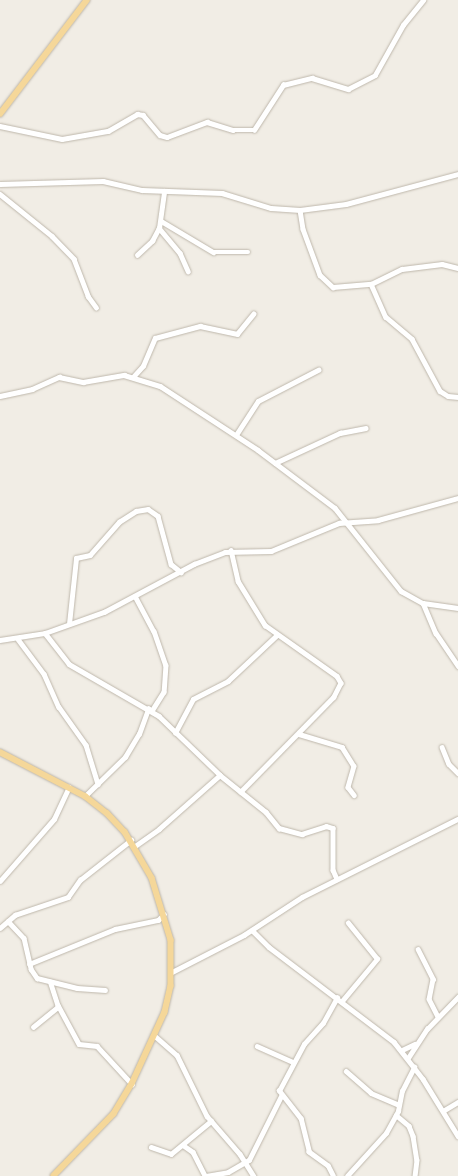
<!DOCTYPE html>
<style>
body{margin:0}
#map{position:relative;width:458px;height:1176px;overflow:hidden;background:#f1ede5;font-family:Montserrat,sans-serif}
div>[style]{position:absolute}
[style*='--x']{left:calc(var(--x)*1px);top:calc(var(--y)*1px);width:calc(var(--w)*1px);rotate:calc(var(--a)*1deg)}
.roads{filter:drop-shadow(0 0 1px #beb7ab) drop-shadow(0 0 1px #beb7ab)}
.minor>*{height:4.5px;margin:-2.25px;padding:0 2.25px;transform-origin:2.25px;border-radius:2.25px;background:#fff}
.major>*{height:5.5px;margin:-2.75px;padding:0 2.75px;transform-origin:2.75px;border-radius:2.75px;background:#f5d799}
span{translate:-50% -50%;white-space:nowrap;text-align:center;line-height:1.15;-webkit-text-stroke:3px #fff;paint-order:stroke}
</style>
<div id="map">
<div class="roads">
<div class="minor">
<i style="--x:0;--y:126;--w:63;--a:11.8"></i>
<i style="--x:62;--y:139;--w:47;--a:-9.9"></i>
<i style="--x:108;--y:131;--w:34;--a:-30"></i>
<i style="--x:137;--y:114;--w:6;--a:9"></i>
<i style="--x:143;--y:115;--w:26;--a:50"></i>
<i style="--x:160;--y:135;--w:7;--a:16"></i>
<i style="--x:167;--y:137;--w:43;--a:-20.6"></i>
<i style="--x:207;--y:122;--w:27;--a:17"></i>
<i style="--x:233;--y:130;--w:21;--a:0"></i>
<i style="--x:254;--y:130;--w:54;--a:-57.2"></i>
<i style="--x:283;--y:85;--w:30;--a:-14"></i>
<i style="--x:312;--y:78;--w:38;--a:17"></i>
<i style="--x:348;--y:89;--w:30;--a:-27"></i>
<i style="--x:375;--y:75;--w:57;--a:-60.8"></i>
<i style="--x:403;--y:25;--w:32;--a:-51"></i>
<i style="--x:0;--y:184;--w:103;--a:-1.7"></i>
<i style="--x:103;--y:181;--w:40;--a:13"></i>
<i style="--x:142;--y:190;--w:80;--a:2.1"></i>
<i style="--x:222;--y:193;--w:51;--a:17"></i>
<i style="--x:271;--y:208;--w:29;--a:4"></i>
<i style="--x:300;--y:210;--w:46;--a:-7.4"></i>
<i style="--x:346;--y:204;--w:116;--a:-15"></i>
<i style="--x:0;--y:194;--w:67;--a:38.9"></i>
<i style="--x:52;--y:236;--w:32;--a:46"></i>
<i style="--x:74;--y:259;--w:40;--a:69"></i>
<i style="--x:88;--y:296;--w:14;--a:54"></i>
<i style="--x:300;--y:210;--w:19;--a:81"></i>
<i style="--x:303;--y:229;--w:49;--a:69.7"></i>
<i style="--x:320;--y:275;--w:18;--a:43"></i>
<i style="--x:333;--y:287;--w:38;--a:-5"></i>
<i style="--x:371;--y:284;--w:34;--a:-26"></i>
<i style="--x:402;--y:269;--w:40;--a:-7.1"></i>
<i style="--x:442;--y:264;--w:16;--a:14"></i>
<i style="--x:161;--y:221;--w:61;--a:30.8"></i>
<i style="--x:213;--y:252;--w:35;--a:0"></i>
<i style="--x:159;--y:228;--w:33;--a:50"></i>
<i style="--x:180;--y:253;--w:20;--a:66"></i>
<i style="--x:137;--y:255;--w:21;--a:-43"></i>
<i style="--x:152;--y:241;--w:15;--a:-62"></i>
<i style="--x:159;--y:228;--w:37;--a:-82"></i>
<i style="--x:371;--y:284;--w:36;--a:66"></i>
<i style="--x:386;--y:317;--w:34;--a:40"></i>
<i style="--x:412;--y:339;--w:59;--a:61.7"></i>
<i style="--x:440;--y:391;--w:9;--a:32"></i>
<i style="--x:448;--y:396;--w:10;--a:6"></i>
<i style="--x:133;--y:377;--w:15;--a:-48"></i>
<i style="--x:143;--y:366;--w:30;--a:-67"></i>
<i style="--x:155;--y:338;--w:47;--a:-14.9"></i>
<i style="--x:200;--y:326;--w:38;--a:12"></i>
<i style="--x:237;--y:334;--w:26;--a:-51"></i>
<i style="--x:0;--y:396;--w:33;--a:-12"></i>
<i style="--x:32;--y:389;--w:30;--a:-24"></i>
<i style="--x:59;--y:377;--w:25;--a:12"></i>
<i style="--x:83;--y:382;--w:42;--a:-9.7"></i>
<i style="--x:124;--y:375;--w:38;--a:17"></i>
<i style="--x:160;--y:386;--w:117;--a:33.1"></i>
<i style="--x:258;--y:450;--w:96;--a:37"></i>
<i style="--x:335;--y:508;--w:106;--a:51.5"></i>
<i style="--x:401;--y:591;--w:25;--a:29"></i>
<i style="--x:423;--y:603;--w:35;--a:8"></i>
<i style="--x:236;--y:435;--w:40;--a:-57.1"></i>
<i style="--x:258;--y:401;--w:68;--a:-27.3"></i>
<i style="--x:275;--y:463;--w:72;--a:-24.8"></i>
<i style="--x:340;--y:433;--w:26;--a:-11"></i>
<i style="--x:231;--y:550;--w:32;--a:77"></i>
<i style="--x:238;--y:581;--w:52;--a:58.5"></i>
<i style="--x:265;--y:625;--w:88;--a:35.3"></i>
<i style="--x:337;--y:676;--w:8;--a:60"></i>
<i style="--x:341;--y:683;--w:16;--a:117"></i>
<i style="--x:334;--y:697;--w:133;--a:134.4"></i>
<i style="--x:135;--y:596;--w:40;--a:62"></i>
<i style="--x:154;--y:631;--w:36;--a:71"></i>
<i style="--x:166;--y:665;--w:27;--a:94"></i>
<i style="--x:164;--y:692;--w:22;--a:122"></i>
<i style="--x:423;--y:603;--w:33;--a:67"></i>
<i style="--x:436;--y:633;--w:40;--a:56"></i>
<i style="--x:69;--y:624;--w:66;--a:-83.9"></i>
<i style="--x:76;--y:558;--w:14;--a:-12"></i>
<i style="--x:90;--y:555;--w:44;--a:-48.7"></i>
<i style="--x:119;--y:522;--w:20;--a:-33"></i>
<i style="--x:136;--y:511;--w:12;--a:-9"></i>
<i style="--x:148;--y:509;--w:12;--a:35"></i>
<i style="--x:158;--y:516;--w:50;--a:74.8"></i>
<i style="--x:171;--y:564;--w:13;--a:39"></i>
<i style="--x:45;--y:633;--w:39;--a:52"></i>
<i style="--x:69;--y:664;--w:104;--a:30"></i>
<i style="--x:159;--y:716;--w:85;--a:44"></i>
<i style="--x:220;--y:775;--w:59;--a:38.8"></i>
<i style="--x:266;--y:812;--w:21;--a:51"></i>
<i style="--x:279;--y:828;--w:24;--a:15"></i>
<i style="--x:302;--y:834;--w:25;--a:-18"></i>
<i style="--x:326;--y:826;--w:7;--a:16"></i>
<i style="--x:333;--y:828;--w:42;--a:90"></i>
<i style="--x:333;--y:870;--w:10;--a:66"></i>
<i style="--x:18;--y:639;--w:44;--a:53.4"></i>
<i style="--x:44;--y:674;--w:36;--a:66"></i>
<i style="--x:59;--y:707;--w:47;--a:54.6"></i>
<i style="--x:86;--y:745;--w:41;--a:72.9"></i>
<i style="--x:0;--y:640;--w:46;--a:-8.8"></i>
<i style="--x:45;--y:633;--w:63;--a:-19.6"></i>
<i style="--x:104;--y:612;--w:102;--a:-28.1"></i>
<i style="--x:194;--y:564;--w:33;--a:-21"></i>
<i style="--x:225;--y:552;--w:46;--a:-1.2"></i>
<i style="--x:271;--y:551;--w:74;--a:-22.4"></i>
<i style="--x:339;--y:523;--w:39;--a:-4"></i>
<i style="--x:378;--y:520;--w:83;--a:-15.4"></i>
<i style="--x:175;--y:733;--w:38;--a:-62"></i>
<i style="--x:193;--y:699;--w:39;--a:-27"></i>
<i style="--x:228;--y:681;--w:66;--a:-43.2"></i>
<i style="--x:299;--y:734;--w:45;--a:16.8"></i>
<i style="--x:342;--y:747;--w:22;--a:58"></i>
<i style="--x:354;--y:766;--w:22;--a:106"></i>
<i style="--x:348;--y:787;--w:10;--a:53"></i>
<i style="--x:442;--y:747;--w:18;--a:68"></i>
<i style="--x:449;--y:764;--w:13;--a:45"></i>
<i style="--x:85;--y:796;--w:56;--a:-44.3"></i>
<i style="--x:125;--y:757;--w:27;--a:-59"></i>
<i style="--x:139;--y:734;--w:27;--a:-70"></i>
<i style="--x:135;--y:846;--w:29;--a:-35"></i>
<i style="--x:159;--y:829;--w:81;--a:-41.5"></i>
<i style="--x:0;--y:881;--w:82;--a:-48.9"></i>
<i style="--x:54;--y:819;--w:35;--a:-65"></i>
<i style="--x:8;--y:921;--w:23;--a:47"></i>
<i style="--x:24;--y:938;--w:32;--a:77"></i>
<i style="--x:31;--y:969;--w:11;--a:56"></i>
<i style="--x:37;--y:978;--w:41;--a:14"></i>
<i style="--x:77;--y:988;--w:28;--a:4"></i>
<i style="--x:0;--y:928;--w:20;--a:-41"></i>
<i style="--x:15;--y:915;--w:56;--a:-18.8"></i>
<i style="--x:68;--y:897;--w:21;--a:-55"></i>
<i style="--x:80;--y:880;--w:65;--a:-38.1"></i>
<i style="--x:252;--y:930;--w:24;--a:45"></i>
<i style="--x:269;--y:947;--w:157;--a:37.2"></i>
<i style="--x:394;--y:1042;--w:47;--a:51.9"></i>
<i style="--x:423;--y:1079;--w:67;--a:58.4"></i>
<i style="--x:418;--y:949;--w:34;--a:63"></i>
<i style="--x:433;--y:979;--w:20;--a:101"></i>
<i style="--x:429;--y:999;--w:20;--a:63"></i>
<i style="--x:29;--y:964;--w:93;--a:-22.1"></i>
<i style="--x:115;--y:929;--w:44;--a:-11.8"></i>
<i style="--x:158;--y:920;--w:8;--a:-45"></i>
<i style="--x:172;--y:972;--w:81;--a:-27.2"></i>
<i style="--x:244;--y:935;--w:69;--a:-33.2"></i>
<i style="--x:302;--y:897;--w:174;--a:-26.6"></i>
<i style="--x:342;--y:1001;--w:55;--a:-50.2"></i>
<i style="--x:377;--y:959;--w:46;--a:-128.9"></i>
<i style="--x:58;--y:1005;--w:44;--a:61.7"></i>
<i style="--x:79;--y:1044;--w:18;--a:6"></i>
<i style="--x:97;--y:1046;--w:52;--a:47.4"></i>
<i style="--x:33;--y:1027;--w:32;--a:-39"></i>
<i style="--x:58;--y:1007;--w:26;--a:-108"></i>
<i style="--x:155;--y:1036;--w:29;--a:41"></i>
<i style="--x:177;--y:1055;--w:68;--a:63.8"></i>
<i style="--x:207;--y:1116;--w:50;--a:49"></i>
<i style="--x:240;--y:1154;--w:26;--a:58"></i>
<i style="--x:257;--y:1046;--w:39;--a:24"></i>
<i style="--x:402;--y:1050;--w:14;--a:-25"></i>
<i style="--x:408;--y:1058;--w:35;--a:-57"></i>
<i style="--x:427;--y:1029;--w:45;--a:-45.9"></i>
<i style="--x:346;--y:1071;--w:33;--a:41"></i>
<i style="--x:371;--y:1093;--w:30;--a:23"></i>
<i style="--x:443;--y:1111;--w:17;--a:-31"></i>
<i style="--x:396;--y:1115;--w:17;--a:40"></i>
<i style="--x:409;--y:1126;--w:11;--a:68"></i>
<i style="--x:413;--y:1136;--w:24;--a:81"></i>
<i style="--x:417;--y:1160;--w:16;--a:97"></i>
<i style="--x:183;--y:1145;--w:12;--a:35"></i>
<i style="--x:193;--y:1152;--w:27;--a:63"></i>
<i style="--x:151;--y:1147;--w:21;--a:19"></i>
<i style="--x:171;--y:1154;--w:52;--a:-39.5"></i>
<i style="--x:206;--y:1176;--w:22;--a:-10"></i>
<i style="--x:228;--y:1172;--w:24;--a:-30"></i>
<i style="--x:249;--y:1160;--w:72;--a:-63.4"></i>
<i style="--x:333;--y:1176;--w:11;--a:-117"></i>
<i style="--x:328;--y:1166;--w:24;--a:-144"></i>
<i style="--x:309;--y:1152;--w:34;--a:-104"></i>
<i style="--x:301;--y:1119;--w:36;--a:-128"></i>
<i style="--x:279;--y:1091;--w:53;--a:-62"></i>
<i style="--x:304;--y:1044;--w:28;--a:-48"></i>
<i style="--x:323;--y:1023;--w:29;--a:-61"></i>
<i style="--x:347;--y:1176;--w:58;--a:-47.8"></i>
<i style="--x:386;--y:1133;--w:25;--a:-61"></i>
<i style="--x:398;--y:1111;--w:20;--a:-79"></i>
<i style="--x:402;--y:1091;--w:27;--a:-63"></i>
</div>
<div class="major">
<i style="--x:0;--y:114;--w:143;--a:-52.7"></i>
<i style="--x:0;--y:752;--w:96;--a:27.4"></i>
<i style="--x:85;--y:796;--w:28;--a:38"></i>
<i style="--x:107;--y:813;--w:26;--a:47"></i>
<i style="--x:125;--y:832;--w:53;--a:59.6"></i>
<i style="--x:152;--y:878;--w:65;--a:73"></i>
<i style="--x:171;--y:940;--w:46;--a:90"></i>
<i style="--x:171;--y:986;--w:27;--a:103"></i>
<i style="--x:165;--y:1012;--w:79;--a:114.6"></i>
<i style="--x:132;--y:1084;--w:35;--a:121"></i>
<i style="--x:114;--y:1114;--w:86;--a:134.1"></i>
</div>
</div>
</div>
